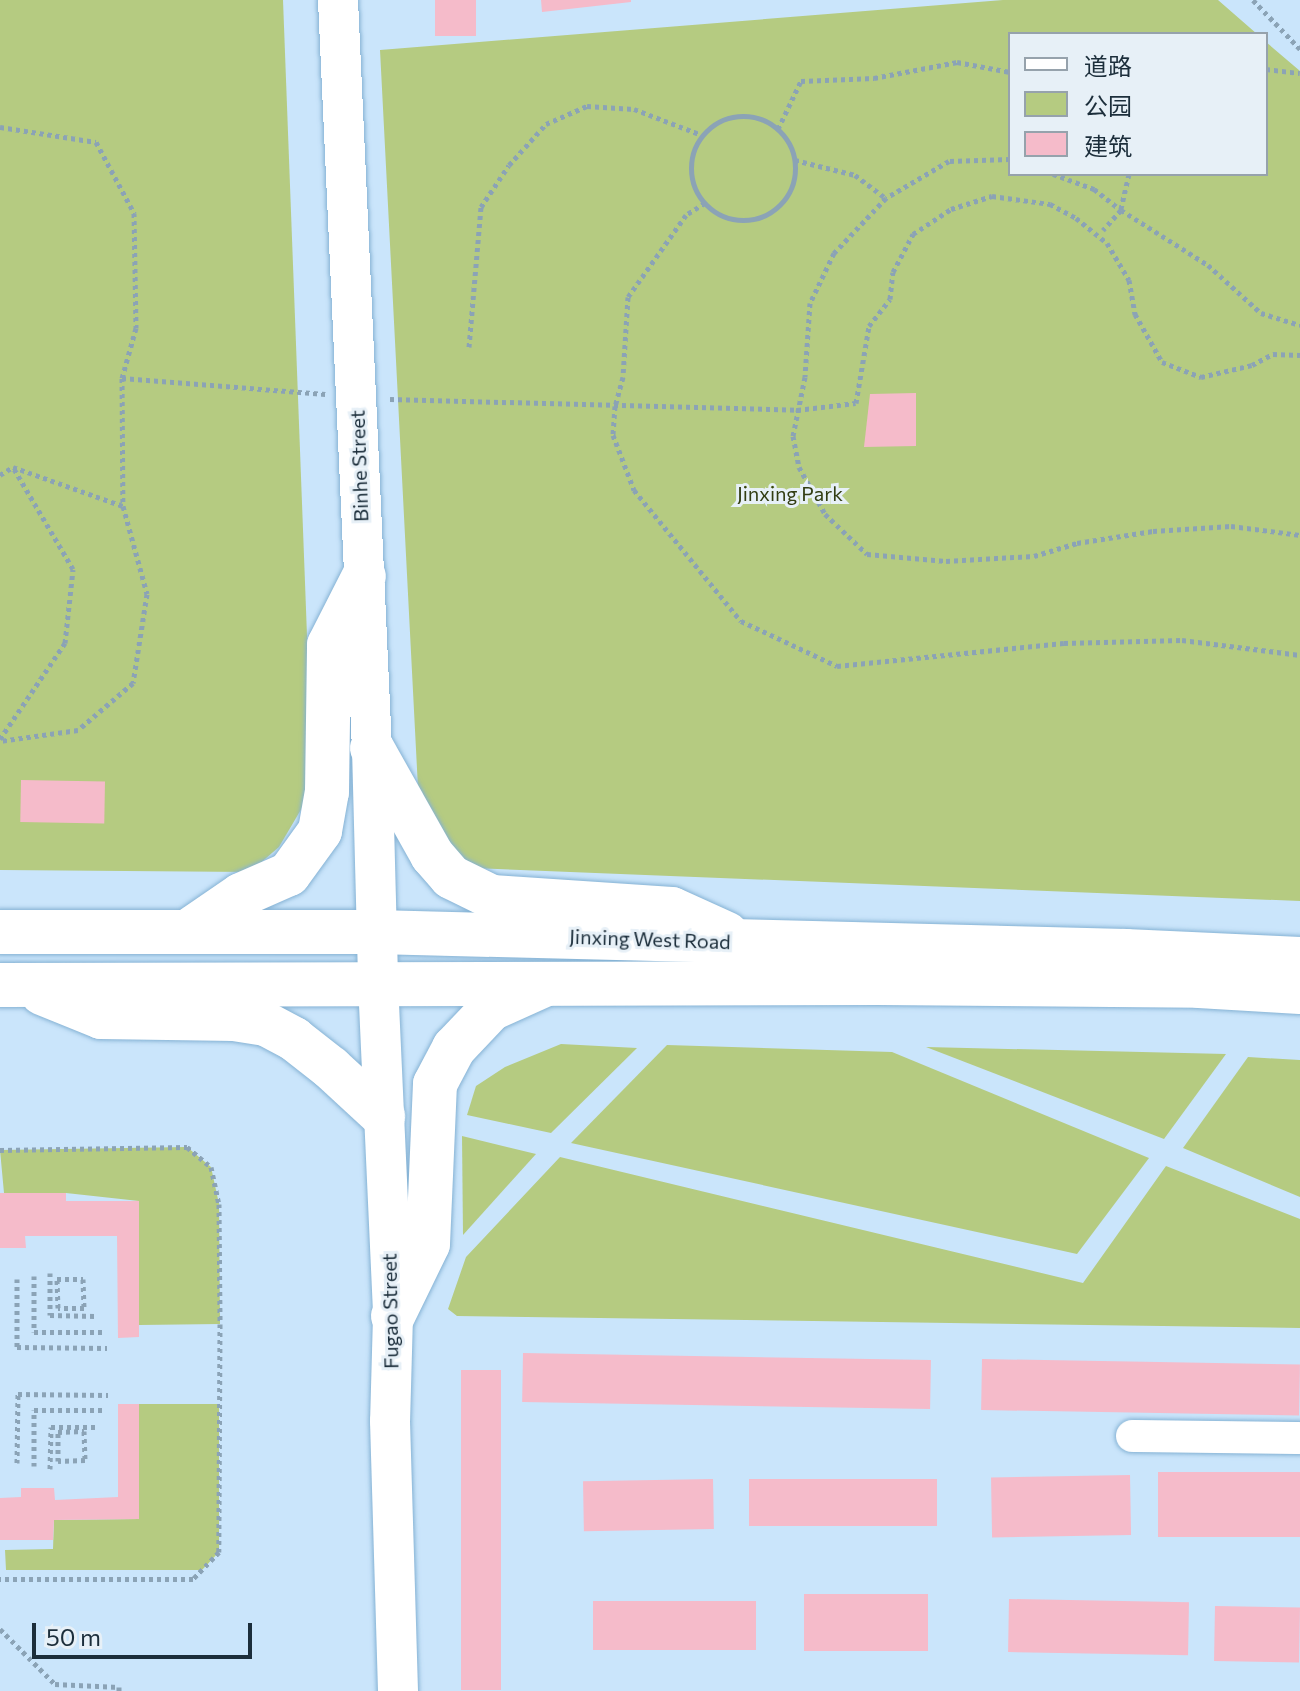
<!DOCTYPE html>
<meta charset="utf-8">
<style>
body{margin:0}
#map{position:relative;width:1300px;height:1691px;overflow:hidden;background:#cae5fb;font-family:Commissioner,"Noto Sans SC",sans-serif}
div>[style]{position:absolute}
[style*='--x']{left:calc(var(--x)*1px);top:calc(var(--y)*1px);width:calc(var(--w)*1px);rotate:calc(var(--a)*1deg)}
.green>*{inset:0;background:#b5cb81}
.building>*{inset:0;background:#f5bbca;transform-origin:0 0}
.path>*{height:5px;margin-top:-2.5px;transform-origin:0;background:repeating-linear-gradient(90deg,#8ba3b6 0 4px,transparent 0 8px)}
.path>.ring{margin:-2.5px;padding:0;box-sizing:content-box;background:none;border:5px solid #8ba3b6;border-radius:50%}
.roads{filter:drop-shadow(0 0 2px #85b2d4) drop-shadow(0 0 2px #85b2d4)}
.minor>*{height:32px;margin:-16px;padding:0 16px;transform-origin:16px;border-radius:16px;background:#fff}
.tertiary>*{height:40px;margin:-20px;padding:0 20px;transform-origin:20px;border-radius:20px;background:#fff}
.primary>*{height:44px;margin:-22px;padding:0 22px;transform-origin:22px;border-radius:22px;background:#fff}
span{translate:-50% -50%;white-space:nowrap;text-align:center;line-height:1.15;-webkit-text-stroke:6px #e7f0f7;paint-order:stroke}
.street-label{font-size:20px;color:#1c2e3b}
.park-label{font-size:20px;color:#323d12}
.legend{position:absolute;left:1008px;top:32px;width:260px;height:144px;box-sizing:border-box;background:#e7f0f7;border:2px solid #96a2ac;margin:0;padding:10px 14px;list-style:none;font-size:24px;color:#1c2e3b}
.legend li{display:flex;align-items:center;gap:16px;height:40px}
.legend b{width:40px;border:2px solid #96a2ac}
.scale{position:absolute;left:32px;top:1623px;width:220px;height:36px;box-sizing:border-box;border:4px solid #1c2e3b;border-top:0;padding-left:10px;font-size:24px;line-height:28px;white-space:nowrap;color:#1c2e3b;-webkit-text-stroke:6px #e7f0f7;paint-order:stroke}
</style>
<div id="map">
<div class="green">
<i style="clip-path:polygon(0 0,283px 0,312px 768px,306px 801px,279px 847px,250px 872px,0 870px)"></i>
<i style="clip-path:polygon(1003px 0,1218px 0,1257px 34px,1010px 34px,1010px 174px,1266px 174px,1266px 42px,1300px 71px,1300px 901px,422px 866px,380px 50px)"></i>
<i style="clip-path:polygon(561px 1044px,637px 1048px,551px 1133px,467px 1115px,476px 1086px,505px 1067px)"></i>
<i style="clip-path:polygon(667px 1045px,892px 1052px,1149px 1158px,1077px 1254px,571px 1143px)"></i>
<i style="clip-path:polygon(926px 1047px,1226px 1054px,1164px 1139px)"></i>
<i style="clip-path:polygon(1248px 1057px,1300px 1060px,1300px 1197px,1183px 1148px)"></i>
<i style="clip-path:polygon(462px 1136px,536px 1154px,463px 1235px)"></i>
<i style="clip-path:polygon(187px 1147px,211px 1167px,219px 1204px,220px 1324px,139px 1325px,139px 1201px,66px 1193px,4px 1193px,0 1150px)"></i>
<i style="clip-path:polygon(560px 1157px,1083px 1283px,1166px 1166px,1300px 1219px,1300px 1328px,457px 1316px,448px 1309px,466px 1257px)"></i>
<i style="clip-path:polygon(139px 1404px,219px 1404px,219px 1552px,202px 1570px,6px 1570px,5px 1550px,53px 1549px,54px 1520px,139px 1519px)"></i>
</div>
<div class="building">
<i style="left:435px;top:0;width:41px;height:36px"></i>
<i style="clip-path:polygon(541px 0,631px 0,631px 2px,542px 12px)"></i>
<i style="clip-path:polygon(916px 393px,916px 446px,864px 447px,870px 394px)"></i>
<i style="left:21px;top:780px;width:84px;height:42px;rotate:1deg"></i>
<i style="clip-path:polygon(0 1193px,66px 1193px,66px 1201px,139px 1201px,139px 1337px,118px 1338px,117px 1236px,25px 1236px,26px 1248px,0 1248px)"></i>
<i style="left:523px;top:1353px;width:408px;height:49px;rotate:1deg"></i>
<i style="left:982px;top:1359px;width:318px;height:51px;rotate:1deg"></i>
<i style="left:461px;top:1370px;width:40px;height:320px"></i>
<i style="clip-path:polygon(118px 1404px,139px 1404px,139px 1519px,54px 1520px,53px 1540px,0 1540px,0 1498px,21px 1497px,21px 1488px,54px 1488px,55px 1500px,118px 1497px)"></i>
<i style="left:1158px;top:1472px;width:142px;height:65px"></i>
<i style="left:1130px;top:1475px;width:60px;height:139px;rotate:89deg"></i>
<i style="left:713px;top:1479px;width:50px;height:130px;rotate:89deg"></i>
<i style="left:749px;top:1479px;width:188px;height:47px"></i>
<i style="left:804px;top:1594px;width:124px;height:57px"></i>
<i style="left:1009px;top:1599px;width:180px;height:53px;rotate:1deg"></i>
<i style="left:593px;top:1601px;width:163px;height:49px"></i>
<i style="left:1215px;top:1606px;width:85px;height:55px;rotate:1deg"></i>
</div>
<div class="path">
<i style="--x:1253;--y:0;--w:68;--a:46.2"></i>
<i style="--x:1266;--y:69;--w:34;--a:7"></i>
<i class="ring" style="left:691px;top:116px;width:99px;height:99px"></i>
<i style="--x:0;--y:127;--w:97;--a:8.9"></i>
<i style="--x:96;--y:142;--w:81;--a:61.8"></i>
<i style="--x:134;--y:213;--w:115;--a:89"></i>
<i style="--x:136;--y:328;--w:52;--a:105.6"></i>
<i style="--x:122;--y:378;--w:128;--a:89.6"></i>
<i style="--x:123;--y:506;--w:91;--a:74.7"></i>
<i style="--x:147;--y:594;--w:90;--a:98.9"></i>
<i style="--x:133;--y:683;--w:72;--a:139.5"></i>
<i style="--x:78;--y:730;--w:79;--a:172"></i>
<i style="--x:778;--y:129;--w:53;--a:-64.4"></i>
<i style="--x:801;--y:81;--w:73;--a:-2.4"></i>
<i style="--x:874;--y:78;--w:85;--a:-10.9"></i>
<i style="--x:957;--y:62;--w:54;--a:10.7"></i>
<i style="--x:1010;--y:159;--w:61;--a:178.1"></i>
<i style="--x:949;--y:161;--w:73;--a:149.6"></i>
<i style="--x:886;--y:198;--w:76;--a:133.4"></i>
<i style="--x:834;--y:253;--w:55;--a:115.6"></i>
<i style="--x:810;--y:303;--w:74;--a:93.9"></i>
<i style="--x:805;--y:377;--w:60;--a:101.5"></i>
<i style="--x:793;--y:436;--w:32;--a:79"></i>
<i style="--x:799;--y:467;--w:54;--a:61"></i>
<i style="--x:825;--y:514;--w:58;--a:43.6"></i>
<i style="--x:867;--y:554;--w:79;--a:5.1"></i>
<i style="--x:946;--y:561;--w:88;--a:-3.3"></i>
<i style="--x:1034;--y:556;--w:45;--a:-16.8"></i>
<i style="--x:1077;--y:543;--w:77;--a:-9"></i>
<i style="--x:1153;--y:531;--w:78;--a:-3.7"></i>
<i style="--x:1231;--y:526;--w:70;--a:7.4"></i>
<i style="--x:795;--y:160;--w:62;--a:14"></i>
<i style="--x:855;--y:175;--w:39;--a:37"></i>
<i style="--x:1053;--y:174;--w:44;--a:20.1"></i>
<i style="--x:1094;--y:189;--w:34;--a:38"></i>
<i style="--x:1121;--y:210;--w:27;--a:132"></i>
<i style="--x:1129;--y:174;--w:37;--a:103"></i>
<i style="--x:1121;--y:210;--w:103;--a:32.3"></i>
<i style="--x:1208;--y:265;--w:72;--a:42.2"></i>
<i style="--x:1261;--y:313;--w:41;--a:17.1"></i>
<i style="--x:705;--y:203;--w:22;--a:148"></i>
<i style="--x:686;--y:215;--w:100;--a:125.3"></i>
<i style="--x:628;--y:297;--w:80;--a:93.6"></i>
<i style="--x:623;--y:377;--w:30;--a:105"></i>
<i style="--x:615;--y:406;--w:29;--a:94"></i>
<i style="--x:613;--y:435;--w:59;--a:69.1"></i>
<i style="--x:634;--y:490;--w:169;--a:50.8"></i>
<i style="--x:741;--y:621;--w:106;--a:25.1"></i>
<i style="--x:837;--y:666;--w:228;--a:-5.8"></i>
<i style="--x:1064;--y:643;--w:118;--a:-1.5"></i>
<i style="--x:1182;--y:640;--w:119;--a:7.2"></i>
<i style="--x:469;--y:347;--w:141;--a:-85.1"></i>
<i style="--x:481;--y:207;--w:50;--a:-56.3"></i>
<i style="--x:509;--y:165;--w:55;--a:-47.9"></i>
<i style="--x:546;--y:124;--w:45;--a:-23.7"></i>
<i style="--x:587;--y:106;--w:47;--a:3.7"></i>
<i style="--x:634;--y:109;--w:73;--a:20.9"></i>
<i style="--x:122;--y:378;--w:204;--a:4.5"></i>
<i style="--x:390;--y:399;--w:407;--a:1.5"></i>
<i style="--x:797;--y:410;--w:59;--a:-6.8"></i>
<i style="--x:856;--y:403;--w:78;--a:-80.4"></i>
<i style="--x:869;--y:326;--w:34;--a:-52"></i>
<i style="--x:890;--y:299;--w:27;--a:-84"></i>
<i style="--x:893;--y:272;--w:43;--a:-62.2"></i>
<i style="--x:913;--y:234;--w:45;--a:-33.3"></i>
<i style="--x:951;--y:209;--w:43;--a:-17.6"></i>
<i style="--x:992;--y:196;--w:59;--a:7.9"></i>
<i style="--x:1050;--y:204;--w:30;--a:28"></i>
<i style="--x:1076;--y:218;--w:40;--a:39"></i>
<i style="--x:1107;--y:243;--w:43;--a:59.3"></i>
<i style="--x:1129;--y:280;--w:35;--a:80"></i>
<i style="--x:1135;--y:314;--w:55;--a:60.6"></i>
<i style="--x:1162;--y:362;--w:42;--a:21"></i>
<i style="--x:1201;--y:377;--w:52;--a:-13.2"></i>
<i style="--x:1252;--y:365;--w:24;--a:-28"></i>
<i style="--x:1273;--y:354;--w:27;--a:2"></i>
<i style="--x:0;--y:475;--w:15;--a:-32"></i>
<i style="--x:13;--y:467;--w:117;--a:19.5"></i>
<i style="--x:0;--y:739;--w:116;--a:-55.9"></i>
<i style="--x:65;--y:643;--w:74;--a:-83.8"></i>
<i style="--x:73;--y:569;--w:118;--a:-120.5"></i>
<i style="--x:0;--y:1150;--w:187;--a:-0.9"></i>
<i style="--x:187;--y:1147;--w:31;--a:40"></i>
<i style="--x:211;--y:1167;--w:38;--a:78"></i>
<i style="--x:219;--y:1204;--w:120;--a:89.5"></i>
<i style="--x:220;--y:1324;--w:228;--a:90.3"></i>
<i style="--x:219;--y:1552;--w:37;--a:134"></i>
<i style="--x:193;--y:1579;--w:193;--a:180"></i>
<i style="--x:50;--y:1273;--w:42;--a:90"></i>
<i style="--x:50;--y:1315;--w:45;--a:1.3"></i>
<i style="--x:34;--y:1276;--w:56;--a:90"></i>
<i style="--x:34;--y:1332;--w:72;--a:0"></i>
<i style="--x:17;--y:1279;--w:68;--a:90"></i>
<i style="--x:17;--y:1347;--w:90;--a:0.6"></i>
<i style="--x:57;--y:1279;--w:26;--a:0"></i>
<i style="--x:83;--y:1279;--w:29;--a:88"></i>
<i style="--x:84;--y:1308;--w:26;--a:180"></i>
<i style="--x:58;--y:1308;--w:29;--a:-92"></i>
<i style="--x:84;--y:1431;--w:29;--a:88"></i>
<i style="--x:85;--y:1460;--w:27;--a:178"></i>
<i style="--x:58;--y:1461;--w:29;--a:-90"></i>
<i style="--x:58;--y:1432;--w:26;--a:-2"></i>
<i style="--x:17;--y:1463;--w:69;--a:-89.2"></i>
<i style="--x:18;--y:1394;--w:90;--a:0.6"></i>
<i style="--x:34;--y:1466;--w:56;--a:-90"></i>
<i style="--x:34;--y:1410;--w:72;--a:0"></i>
<i style="--x:50;--y:1469;--w:42;--a:-88.6"></i>
<i style="--x:51;--y:1427;--w:44;--a:0"></i>
<i style="--x:0;--y:1629;--w:78;--a:45"></i>
<i style="--x:55;--y:1684;--w:64;--a:2.7"></i>
<i style="--x:119;--y:1687;--w:4;--a:90"></i>
</div>
<div class="roads">
<div class="minor">
<i style="--x:1132;--y:1436;--w:168;--a:0.7"></i>
</div>
<div class="tertiary">
<i style="--x:338;--y:0;--w:749;--a:87.4"></i>
<i style="--x:372;--y:748;--w:234;--a:88.5"></i>
<i style="--x:378;--y:982;--w:334;--a:87.4"></i>
<i style="--x:393;--y:1316;--w:105;--a:91.6"></i>
<i style="--x:390;--y:1421;--w:270;--a:88.3"></i>
</div>
<div class="primary">
<i style="--x:372;--y:748;--w:123;--a:60.7"></i>
<i style="--x:432;--y:855;--w:29;--a:49"></i>
<i style="--x:451;--y:877;--w:46;--a:26"></i>
<i style="--x:492;--y:897;--w:180;--a:3.8"></i>
<i style="--x:672;--y:909;--w:60;--a:24.4"></i>
<i style="--x:0;--y:932;--w:376;--a:0"></i>
<i style="--x:376;--y:932;--w:750;--a:1.45"></i>
<i style="--x:1126;--y:951;--w:174;--a:2.6"></i>
<i style="--x:187;--y:932;--w:65;--a:-34.4"></i>
<i style="--x:241;--y:895;--w:52;--a:-23.6"></i>
<i style="--x:289;--y:874;--w:53;--a:-54.2"></i>
<i style="--x:320;--y:831;--w:40;--a:-80"></i>
<i style="--x:327;--y:792;--w:147;--a:-89.2"></i>
<i style="--x:329;--y:645;--w:77;--a:-63.1"></i>
<i style="--x:0;--y:985;--w:878;--a:-0.13"></i>
<i style="--x:878;--y:983;--w:321;--a:0.5"></i>
<i style="--x:1199;--y:986;--w:101;--a:3.4"></i>
<i style="--x:42;--y:993;--w:64;--a:22.1"></i>
<i style="--x:101;--y:1017;--w:133;--a:0.9"></i>
<i style="--x:234;--y:1019;--w:32;--a:9"></i>
<i style="--x:266;--y:1024;--w:32;--a:28"></i>
<i style="--x:294;--y:1039;--w:47;--a:38.1"></i>
<i style="--x:331;--y:1068;--w:71;--a:42.7"></i>
<i style="--x:393;--y:1316;--w:80;--a:-64.1"></i>
<i style="--x:428;--y:1244;--w:160;--a:-87.5"></i>
<i style="--x:435;--y:1084;--w:41;--a:-62.2"></i>
<i style="--x:454;--y:1048;--w:54;--a:-46.5"></i>
<i style="--x:491;--y:1009;--w:56;--a:-24.3"></i>
</div>
</div>
<div class="street-label">
<span style="left:359px;top:466px;rotate:-92deg">Binhe Street</span>
<span style="left:650px;top:939px;rotate:2deg">Jinxing West Road</span>
<span style="left:390px;top:1311px;rotate:-91deg">Fugao Street</span>
</div>
<div class="park-label">
<span style="left:790px;top:493px">Jinxing Park</span>
</div>
<ul class="legend">
<li><b style="height:10px;background:#fff"></b>道路</li>
<li><b style="height:22px;background:#b5cb81"></b>公园</li>
<li><b style="height:22px;background:#f5bbca"></b>建筑</li>
</ul>
<div class="scale">50 m</div>
</div>
